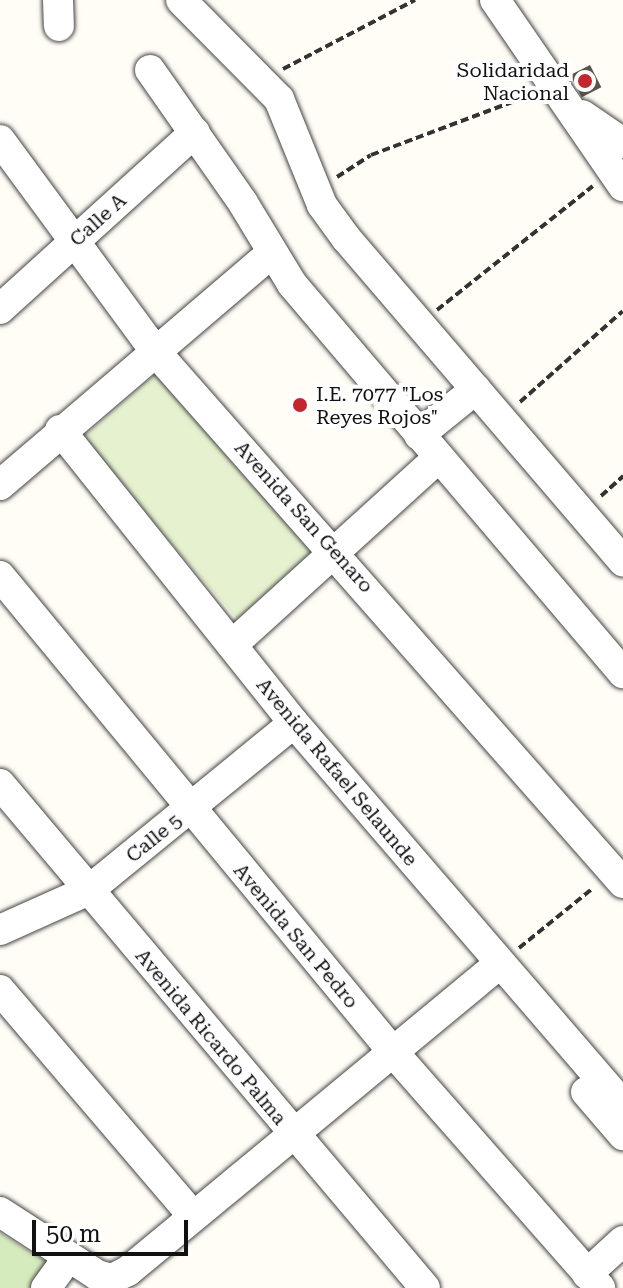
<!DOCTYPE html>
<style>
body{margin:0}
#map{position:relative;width:623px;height:1288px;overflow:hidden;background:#fffdf5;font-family:"Roboto Serif",serif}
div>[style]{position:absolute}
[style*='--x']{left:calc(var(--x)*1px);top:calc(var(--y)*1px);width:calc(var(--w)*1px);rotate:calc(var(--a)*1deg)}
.green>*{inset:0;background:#d5ebbd}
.pitch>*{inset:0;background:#e6f2cf;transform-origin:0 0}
.building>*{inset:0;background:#5a524d;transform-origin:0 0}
.path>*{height:4px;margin-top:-2px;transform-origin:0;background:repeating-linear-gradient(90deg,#333 0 8px,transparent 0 12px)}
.roads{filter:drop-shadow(0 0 2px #444) drop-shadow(0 0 2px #444)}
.minor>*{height:30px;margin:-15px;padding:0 15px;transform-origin:15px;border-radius:15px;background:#fff}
.dots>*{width:22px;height:22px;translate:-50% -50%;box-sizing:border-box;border:4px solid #fff;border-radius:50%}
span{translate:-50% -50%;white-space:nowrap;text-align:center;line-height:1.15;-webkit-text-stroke:8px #fff;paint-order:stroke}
.poi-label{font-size:20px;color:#111}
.right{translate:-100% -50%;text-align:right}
.left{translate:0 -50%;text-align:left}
.street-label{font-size:20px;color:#111}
.scale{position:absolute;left:32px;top:1220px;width:156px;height:36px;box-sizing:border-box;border:4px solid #111;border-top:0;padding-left:10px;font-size:24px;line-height:28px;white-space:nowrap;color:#111;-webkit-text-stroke:6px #fff;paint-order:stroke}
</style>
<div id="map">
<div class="green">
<i style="clip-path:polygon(0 1233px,49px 1264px,33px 1288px,0 1288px)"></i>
</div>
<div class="pitch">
<i style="left:159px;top:371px;width:242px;height:104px;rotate:49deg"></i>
</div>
<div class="building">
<i style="left:590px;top:65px;width:25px;height:22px;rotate:63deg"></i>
</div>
<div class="path">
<i style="--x:283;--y:69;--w:149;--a:-27.6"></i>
<i style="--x:337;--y:177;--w:40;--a:-32.9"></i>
<i style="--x:371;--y:155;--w:171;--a:-20.6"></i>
<i style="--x:437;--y:310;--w:199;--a:-38.5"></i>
<i style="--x:520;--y:402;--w:137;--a:-41.5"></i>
<i style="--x:601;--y:496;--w:30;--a:-42"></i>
<i style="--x:519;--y:948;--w:95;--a:-39"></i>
</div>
<div class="roads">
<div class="minor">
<i style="--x:58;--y:0;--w:26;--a:88"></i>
<i style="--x:181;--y:0;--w:139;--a:45.3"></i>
<i style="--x:279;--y:99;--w:114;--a:67.9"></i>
<i style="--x:322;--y:205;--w:41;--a:54"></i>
<i style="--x:346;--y:238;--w:426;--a:49.4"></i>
<i style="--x:495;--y:0;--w:226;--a:55.5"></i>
<i style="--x:150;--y:70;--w:162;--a:55"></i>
<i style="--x:243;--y:203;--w:95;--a:58.8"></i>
<i style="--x:292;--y:284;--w:511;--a:49.61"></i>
<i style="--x:582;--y:115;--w:50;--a:34.3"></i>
<i style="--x:0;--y:140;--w:260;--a:53.7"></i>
<i style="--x:154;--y:350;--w:710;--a:48.65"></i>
<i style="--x:0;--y:309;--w:263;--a:-42.2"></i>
<i style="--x:60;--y:430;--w:375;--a:51.4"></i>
<i style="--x:294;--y:723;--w:504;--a:49.26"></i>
<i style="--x:419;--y:435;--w:73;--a:-38.9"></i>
<i style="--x:0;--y:485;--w:355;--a:-40.5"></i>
<i style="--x:0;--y:576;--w:617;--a:50.46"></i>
<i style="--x:393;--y:1052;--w:314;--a:48.7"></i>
<i style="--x:232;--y:645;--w:278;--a:-42.2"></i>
<i style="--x:0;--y:784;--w:659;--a:49.86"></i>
<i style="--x:0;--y:930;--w:98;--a:-24.2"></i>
<i style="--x:89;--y:890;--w:264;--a:-39.2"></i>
<i style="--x:0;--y:990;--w:297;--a:49.5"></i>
<i style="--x:586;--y:1092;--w:57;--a:49.3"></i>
<i style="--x:0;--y:1212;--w:116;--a:33"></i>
<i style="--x:97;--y:1275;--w:16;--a:15"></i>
<i style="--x:112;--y:1279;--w:18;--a:-27"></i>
<i style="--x:128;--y:1271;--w:483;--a:-39.6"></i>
<i style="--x:587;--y:1274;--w:49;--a:-42.5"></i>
<i style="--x:46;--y:1288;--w:37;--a:-54"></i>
</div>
</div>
<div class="dots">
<i style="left:585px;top:81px;background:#c4262e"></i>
<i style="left:300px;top:405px;background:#c4262e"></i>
</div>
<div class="poi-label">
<span class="right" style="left:569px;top:82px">Solidaridad<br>Nacional</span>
<span class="left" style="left:316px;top:406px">I.E. 7077 "Los<br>Reyes Rojos"</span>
</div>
<div class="street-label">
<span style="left:98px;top:220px;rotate:-42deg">Calle A</span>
<span style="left:304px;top:517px;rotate:48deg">Avenida San Genaro</span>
<span style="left:337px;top:772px;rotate:50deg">Avenida Rafael Selaunde</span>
<span style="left:154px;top:838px;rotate:-39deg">Calle 5</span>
<span style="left:296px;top:936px;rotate:50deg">Avenida San Pedro</span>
<span style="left:211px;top:1037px;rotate:50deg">Avenida Ricardo Palma</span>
</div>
<div class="scale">50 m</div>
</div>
